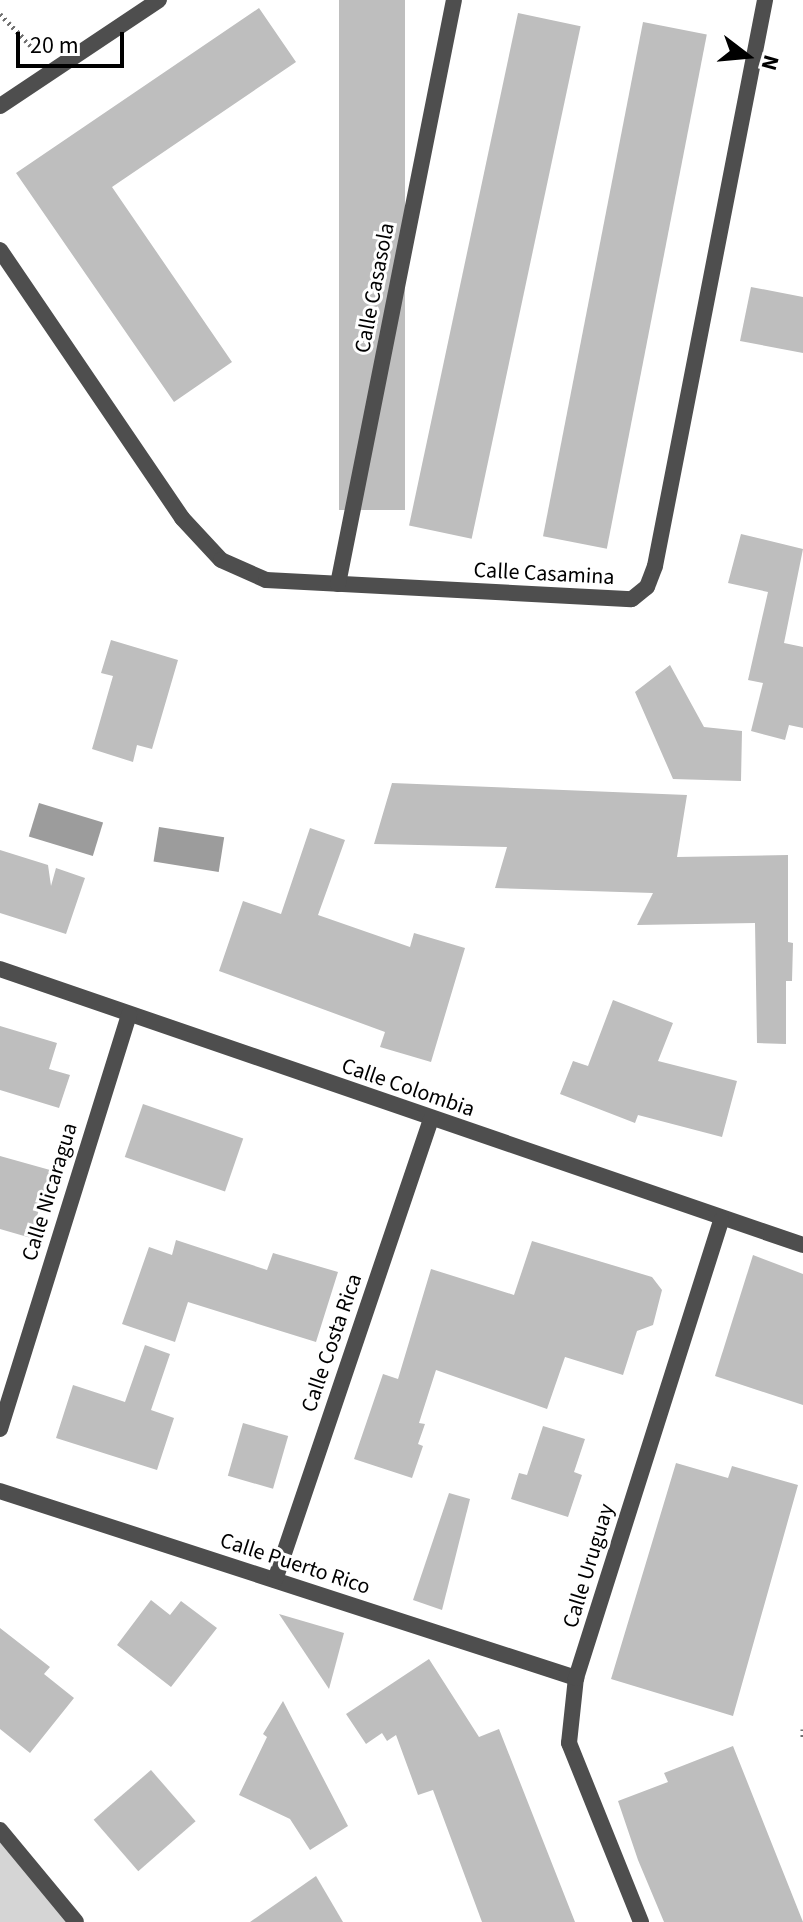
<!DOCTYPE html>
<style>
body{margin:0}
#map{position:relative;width:803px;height:1922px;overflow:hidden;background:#fff;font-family:"Source Sans 3",sans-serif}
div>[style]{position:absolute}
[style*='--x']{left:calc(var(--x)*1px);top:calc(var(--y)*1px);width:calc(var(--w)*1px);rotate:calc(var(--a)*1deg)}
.green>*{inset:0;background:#d5d5d5}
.water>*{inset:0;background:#9c9c9c;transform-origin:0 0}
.building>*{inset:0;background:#bebebe;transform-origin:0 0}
.path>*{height:5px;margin-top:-2.5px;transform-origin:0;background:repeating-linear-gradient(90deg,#707070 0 2px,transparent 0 6px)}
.street>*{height:16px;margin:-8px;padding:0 8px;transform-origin:8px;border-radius:8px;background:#4e4e4e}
span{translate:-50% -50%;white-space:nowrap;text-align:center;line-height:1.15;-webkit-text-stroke:6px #fff;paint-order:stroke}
.street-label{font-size:22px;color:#000}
.north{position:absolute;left:707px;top:16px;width:80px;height:80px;-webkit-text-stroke:6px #fff;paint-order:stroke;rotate:106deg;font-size:22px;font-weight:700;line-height:32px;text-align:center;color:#000}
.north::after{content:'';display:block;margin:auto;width:28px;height:36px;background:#000;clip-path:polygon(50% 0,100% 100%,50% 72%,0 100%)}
.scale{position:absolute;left:16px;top:32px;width:108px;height:36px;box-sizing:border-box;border:4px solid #000;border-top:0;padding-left:10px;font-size:24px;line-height:28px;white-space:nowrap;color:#000;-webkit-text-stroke:6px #fff;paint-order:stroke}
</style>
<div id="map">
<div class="green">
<i style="clip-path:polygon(0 1830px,76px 1922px,0 1922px)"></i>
</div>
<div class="water">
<i style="left:39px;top:803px;width:67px;height:35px;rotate:17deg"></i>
<i style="left:159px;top:827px;width:66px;height:35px;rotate:9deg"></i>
</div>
<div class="building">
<i style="left:339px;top:0;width:66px;height:510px"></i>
<i style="clip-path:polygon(259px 8px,296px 62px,112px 187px,232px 362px,174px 402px,16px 173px)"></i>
<i style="left:518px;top:13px;width:64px;height:524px;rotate:12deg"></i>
<i style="left:643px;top:22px;width:65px;height:524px;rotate:11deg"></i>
<i style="clip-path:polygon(751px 287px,803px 297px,803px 353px,740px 341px)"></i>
<i style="clip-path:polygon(741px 534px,803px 549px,784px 643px,803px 647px,803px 728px,789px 725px,785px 740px,751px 731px,763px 683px,748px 680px,768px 592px,728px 583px)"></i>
<i style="clip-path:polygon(111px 640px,178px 660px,152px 749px,137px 745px,133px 762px,92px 749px,113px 676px,101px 673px)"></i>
<i style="clip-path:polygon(670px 665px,704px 727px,742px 731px,741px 781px,673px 779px,635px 692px)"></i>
<i style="clip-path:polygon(392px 783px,687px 795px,677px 857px,788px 855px,788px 942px,793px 943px,792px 981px,786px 981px,786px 1044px,757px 1043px,755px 923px,637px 925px,653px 893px,495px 888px,507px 847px,374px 844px)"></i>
<i style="clip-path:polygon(310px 828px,345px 840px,318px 915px,410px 947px,414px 933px,465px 948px,431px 1062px,380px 1047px,385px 1032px,219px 971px,243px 901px,281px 914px)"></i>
<i style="clip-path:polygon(0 850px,48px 865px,51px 886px,56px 868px,85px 878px,66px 934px,0 913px)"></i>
<i style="clip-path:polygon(613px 1000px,673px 1023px,658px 1061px,737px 1081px,722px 1137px,638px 1115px,635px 1123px,560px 1094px,573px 1061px,588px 1066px)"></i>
<i style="clip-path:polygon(0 1026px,57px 1043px,49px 1069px,70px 1075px,59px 1108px,0 1090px)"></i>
<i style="left:143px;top:1104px;width:106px;height:56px;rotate:19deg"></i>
<i style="clip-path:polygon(0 1156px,50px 1170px,31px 1238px,0 1229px)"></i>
<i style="clip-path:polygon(176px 1240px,267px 1270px,273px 1253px,338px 1272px,316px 1342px,188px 1302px,175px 1342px,122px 1324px,149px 1247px,172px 1255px)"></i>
<i style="clip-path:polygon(532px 1241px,652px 1277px,662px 1290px,653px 1325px,637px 1331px,623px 1375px,565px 1357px,547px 1409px,436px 1370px,419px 1423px,425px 1424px,418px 1444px,423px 1446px,412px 1478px,354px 1459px,383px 1374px,398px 1379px,431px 1269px,514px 1295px)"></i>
<i style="clip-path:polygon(753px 1255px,803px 1274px,803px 1405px,715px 1376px)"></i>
<i style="clip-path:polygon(145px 1345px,170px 1354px,151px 1410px,174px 1418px,157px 1470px,56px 1438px,73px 1385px,125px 1402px)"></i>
<i style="left:243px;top:1423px;width:47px;height:55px;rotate:16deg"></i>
<i style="clip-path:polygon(543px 1426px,585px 1439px,574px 1472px,582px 1475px,568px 1517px,511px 1499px,519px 1473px,527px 1475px)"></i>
<i style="clip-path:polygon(676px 1463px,728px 1478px,732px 1466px,798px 1485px,733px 1716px,611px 1679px)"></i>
<i style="clip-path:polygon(449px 1493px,470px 1499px,442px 1610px,413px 1600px)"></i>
<i style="clip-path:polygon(151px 1600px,170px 1615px,181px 1601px,217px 1628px,171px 1687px,117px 1645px)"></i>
<i style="clip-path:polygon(279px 1614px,344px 1633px,329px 1689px)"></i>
<i style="clip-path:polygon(0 1628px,50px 1667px,44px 1674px,74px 1698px,30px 1753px,0 1729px)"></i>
<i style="clip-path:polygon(429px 1659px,479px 1737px,499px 1729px,575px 1922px,482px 1922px,433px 1790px,418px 1795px,396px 1735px,387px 1741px,382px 1733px,366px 1744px,346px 1714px)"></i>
<i style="clip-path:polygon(283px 1701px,348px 1826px,310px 1850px,290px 1819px,239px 1795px,267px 1737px,263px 1734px)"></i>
<i style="clip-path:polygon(733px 1746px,803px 1922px,664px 1922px,638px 1860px,618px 1801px,668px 1782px,664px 1773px)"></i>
<i style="left:151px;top:1770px;width:68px;height:76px;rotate:49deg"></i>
<i style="clip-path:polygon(316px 1876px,343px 1922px,250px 1922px)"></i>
</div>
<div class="path">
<i style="--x:0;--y:14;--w:53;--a:45.8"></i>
<i style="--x:803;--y:1729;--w:9;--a:90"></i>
</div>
<div class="street">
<i style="--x:0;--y:106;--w:191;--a:-33.7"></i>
<i style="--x:0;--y:250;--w:324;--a:55.8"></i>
<i style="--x:182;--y:518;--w:57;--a:47.1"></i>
<i style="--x:221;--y:560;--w:49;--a:24"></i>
<i style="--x:266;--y:580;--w:366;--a:3"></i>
<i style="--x:632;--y:599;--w:19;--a:-39"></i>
<i style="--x:647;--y:587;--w:22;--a:-69"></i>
<i style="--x:655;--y:566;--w:577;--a:-79"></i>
<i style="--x:338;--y:584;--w:595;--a:-78.77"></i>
<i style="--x:0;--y:969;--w:849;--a:18.97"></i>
<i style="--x:0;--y:1429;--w:434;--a:-72.7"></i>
<i style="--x:0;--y:1491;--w:606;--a:17.99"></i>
<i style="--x:275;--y:1580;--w:487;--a:-71.3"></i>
<i style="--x:0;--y:1830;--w:119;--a:50.4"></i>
<i style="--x:641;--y:1922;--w:193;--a:-111.9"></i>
<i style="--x:569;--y:1743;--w:65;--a:-83.9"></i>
<i style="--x:576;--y:1678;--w:480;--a:-72.4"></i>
</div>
<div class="street-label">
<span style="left:375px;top:288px;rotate:-79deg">Calle Casasola</span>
<span style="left:544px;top:574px;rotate:3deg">Calle Casamina</span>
<span style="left:408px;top:1088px;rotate:19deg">Calle Colombia</span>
<span style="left:50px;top:1192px;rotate:-73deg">Calle Nicaragua</span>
<span style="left:332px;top:1343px;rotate:-71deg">Calle Costa Rica</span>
<span style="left:295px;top:1564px;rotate:18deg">Calle Puerto Rico</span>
<span style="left:589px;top:1566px;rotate:-73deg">Calle Uruguay</span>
</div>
<div class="north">N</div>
<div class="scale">20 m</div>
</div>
